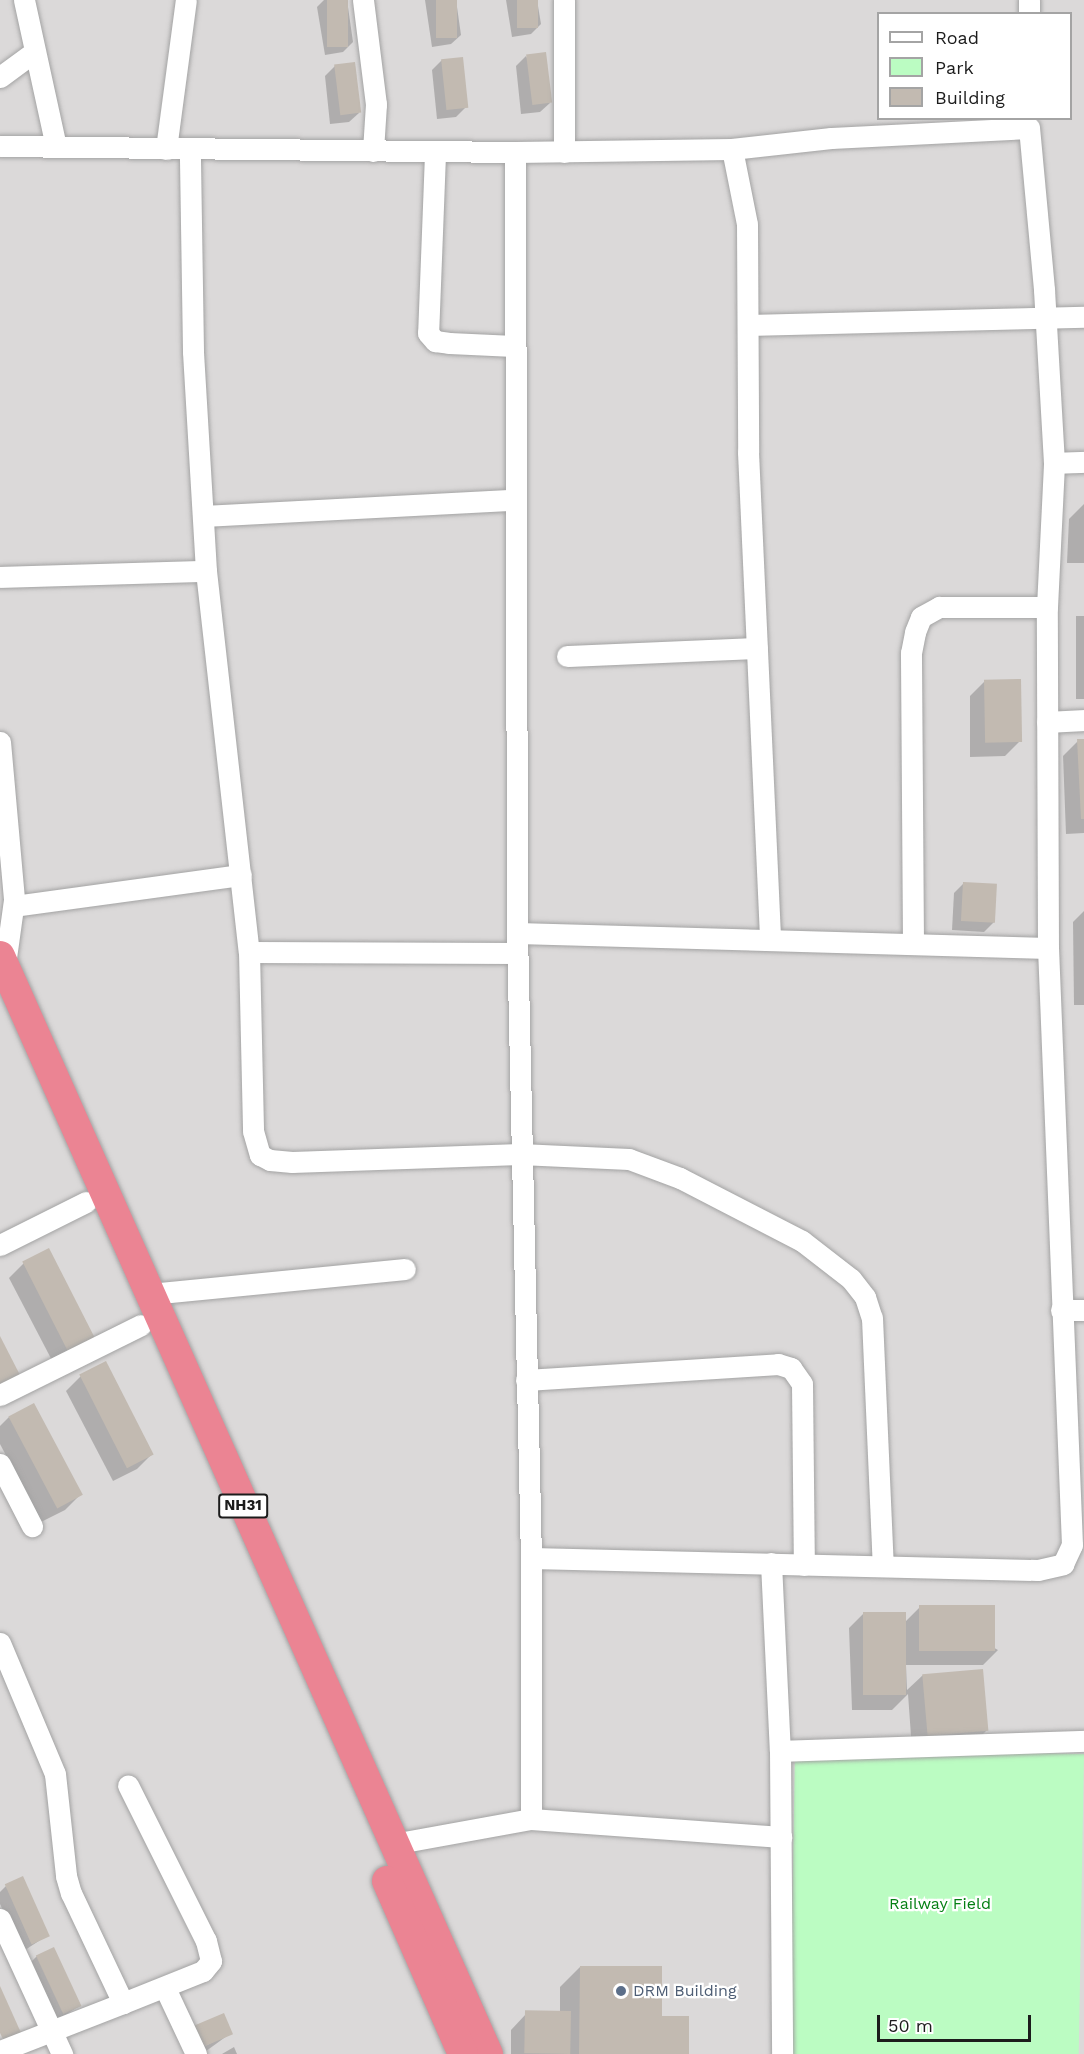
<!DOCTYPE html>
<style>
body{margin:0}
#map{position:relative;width:1084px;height:2054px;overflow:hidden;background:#efebe1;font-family:"Work Sans",sans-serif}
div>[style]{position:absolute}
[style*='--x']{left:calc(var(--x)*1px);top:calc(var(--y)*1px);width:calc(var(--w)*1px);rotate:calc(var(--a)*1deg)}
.residential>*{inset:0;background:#dbd9d9}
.park>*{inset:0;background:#bbfcc2;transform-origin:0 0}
.shadow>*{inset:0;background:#0003;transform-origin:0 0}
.building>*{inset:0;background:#c2bab1;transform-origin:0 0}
.roads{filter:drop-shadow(0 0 2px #a3a3a3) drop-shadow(0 0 2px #a3a3a3)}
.minor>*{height:21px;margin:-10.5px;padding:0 10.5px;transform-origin:10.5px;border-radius:10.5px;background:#fff}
.highway>*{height:30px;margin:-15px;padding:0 15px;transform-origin:15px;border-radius:15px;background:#eb8493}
.dots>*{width:16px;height:16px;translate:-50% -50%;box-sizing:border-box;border:3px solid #fff;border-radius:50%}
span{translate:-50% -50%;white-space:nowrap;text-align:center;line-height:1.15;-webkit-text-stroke:4.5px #fff;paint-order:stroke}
.shield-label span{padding:2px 4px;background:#fff;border:2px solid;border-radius:4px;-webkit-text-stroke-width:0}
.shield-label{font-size:15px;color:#1c1c1c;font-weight:700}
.park-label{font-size:16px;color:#058014}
.service-label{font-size:16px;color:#4e5e75}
.left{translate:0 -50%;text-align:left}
.legend{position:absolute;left:877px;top:12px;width:195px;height:108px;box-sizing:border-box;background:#fff;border:2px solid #a4a4a4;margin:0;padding:8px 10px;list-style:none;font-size:18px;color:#1c1c1c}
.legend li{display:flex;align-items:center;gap:12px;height:30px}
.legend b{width:30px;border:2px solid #a4a4a4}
.scale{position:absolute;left:877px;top:2015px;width:154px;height:27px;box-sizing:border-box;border:3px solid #1c1c1c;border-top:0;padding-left:8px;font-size:18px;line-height:21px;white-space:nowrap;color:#1c1c1c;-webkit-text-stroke:4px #fff;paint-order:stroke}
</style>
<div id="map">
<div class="residential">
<i style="clip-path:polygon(evenodd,0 0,1084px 0,1084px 2054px,0 2054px,0 0,878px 14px,1070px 14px,1070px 118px,878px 118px,878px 14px)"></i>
</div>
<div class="park">
<i style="left:795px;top:1749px;width:289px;height:305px;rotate:1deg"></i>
</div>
<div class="shadow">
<i style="clip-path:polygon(324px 0,347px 0,353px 42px,343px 52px,325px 55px,317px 7px)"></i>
<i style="clip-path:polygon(425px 0,456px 0,461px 35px,451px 44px,432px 47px)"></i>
<i style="clip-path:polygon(506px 0,537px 0,541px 24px,531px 34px,512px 37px)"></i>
<i style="clip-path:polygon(526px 56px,550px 103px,540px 112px,521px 114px,516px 66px)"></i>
<i style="clip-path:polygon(442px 60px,466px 107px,456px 117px,437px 119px,432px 70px)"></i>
<i style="clip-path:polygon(335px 66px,359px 113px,349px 122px,330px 124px,325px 76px)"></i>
<i style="clip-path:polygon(1084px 504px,1084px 563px,1067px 563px,1069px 519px)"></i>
<i style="left:1084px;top:616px;width:83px;height:8px;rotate:90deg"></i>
<i style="clip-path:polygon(985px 681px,1020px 741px,1005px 756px,970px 757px,970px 696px)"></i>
<i style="clip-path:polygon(1078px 741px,1084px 741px,1084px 833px,1066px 834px,1063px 756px)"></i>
<i style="clip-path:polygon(964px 883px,994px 922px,984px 932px,952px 930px,954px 893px)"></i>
<i style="clip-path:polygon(1084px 911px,1084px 1005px,1074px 1005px,1073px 922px)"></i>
<i style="clip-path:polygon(24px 1263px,95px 1340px,56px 1368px,9px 1278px)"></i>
<i style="clip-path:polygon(81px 1376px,152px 1454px,137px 1469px,113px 1481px,66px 1391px)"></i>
<i style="clip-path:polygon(9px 1417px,80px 1495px,65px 1510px,41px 1522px,0 1444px,0 1426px)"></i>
<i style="clip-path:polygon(920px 1607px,998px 1650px,983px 1665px,906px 1665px,907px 1690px,923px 1675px,986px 1731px,971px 1746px,912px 1750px,908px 1694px,892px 1710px,852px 1710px,849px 1628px,864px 1613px,905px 1622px)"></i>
<i style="clip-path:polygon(6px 1886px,48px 1935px,22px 1952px,0 1904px,0 1892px)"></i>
<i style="clip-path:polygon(37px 1956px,79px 2006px,53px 2023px,27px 1966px)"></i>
<i style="clip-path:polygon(580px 1967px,661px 2018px,688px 2054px,511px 2054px,511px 2030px,526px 2014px,560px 2013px,560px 1987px)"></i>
<i style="clip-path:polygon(231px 2033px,202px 2054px,189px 2054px)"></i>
<i style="clip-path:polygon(234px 2047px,237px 2054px,222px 2054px)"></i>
</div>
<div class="building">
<i style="left:327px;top:0;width:21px;height:47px"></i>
<i style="left:436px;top:0;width:21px;height:38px"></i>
<i style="left:517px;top:0;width:21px;height:28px"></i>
<i style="left:546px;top:52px;width:51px;height:20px;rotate:83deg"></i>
<i style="left:463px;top:57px;width:51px;height:22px;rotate:84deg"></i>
<i style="left:355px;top:62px;width:51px;height:21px;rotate:83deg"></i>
<i style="left:1021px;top:679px;width:63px;height:37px;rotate:89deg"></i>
<i style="clip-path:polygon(1077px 739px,1084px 739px,1084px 819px,1081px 819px)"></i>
<i style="left:963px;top:882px;width:34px;height:39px;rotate:3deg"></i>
<i style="left:49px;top:1248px;width:105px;height:30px;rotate:63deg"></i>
<i style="clip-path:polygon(0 1336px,21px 1377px,0 1388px)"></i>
<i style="left:106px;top:1361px;width:105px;height:30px;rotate:63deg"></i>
<i style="left:34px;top:1403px;width:104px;height:29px;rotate:62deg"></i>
<i style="left:919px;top:1605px;width:76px;height:46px"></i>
<i style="left:863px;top:1612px;width:43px;height:83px"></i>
<i style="left:983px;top:1669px;width:62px;height:61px;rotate:85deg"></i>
<i style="left:23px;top:1876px;width:66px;height:20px;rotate:66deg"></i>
<i style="left:54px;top:1947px;width:65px;height:20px;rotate:65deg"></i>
<i style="clip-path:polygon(580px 1966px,662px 1966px,662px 2016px,689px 2016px,689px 2054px,579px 2054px)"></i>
<i style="clip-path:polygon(0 1986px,22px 2035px,5px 2043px,0 2033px)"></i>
<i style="left:571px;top:2011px;width:43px;height:46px;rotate:91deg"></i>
<i style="left:224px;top:2013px;width:23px;height:38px;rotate:67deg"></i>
</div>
<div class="roads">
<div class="minor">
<i style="--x:24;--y:0;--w:150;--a:77.7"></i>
<i style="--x:363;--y:0;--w:105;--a:82.9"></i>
<i style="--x:376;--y:104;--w:47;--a:93.7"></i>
<i style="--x:1029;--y:14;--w:14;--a:-90"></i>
<i style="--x:0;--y:77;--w:42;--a:-36.3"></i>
<i style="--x:0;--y:146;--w:515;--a:0.67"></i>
<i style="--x:515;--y:152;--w:781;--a:89.85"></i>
<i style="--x:517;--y:933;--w:625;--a:88.72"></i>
<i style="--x:166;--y:149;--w:150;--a:-82.4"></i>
<i style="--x:732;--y:149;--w:76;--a:78.7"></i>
<i style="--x:747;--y:224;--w:228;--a:89.7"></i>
<i style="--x:748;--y:452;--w:486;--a:87.4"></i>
<i style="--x:564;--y:152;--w:152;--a:-90"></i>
<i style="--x:435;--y:154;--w:179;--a:92.2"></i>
<i style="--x:428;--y:333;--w:11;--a:49"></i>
<i style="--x:435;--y:341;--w:14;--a:8"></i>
<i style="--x:449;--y:343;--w:65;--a:2.6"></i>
<i style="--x:748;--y:325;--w:336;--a:-1.4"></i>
<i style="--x:1054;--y:463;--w:30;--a:-2"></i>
<i style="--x:204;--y:516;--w:309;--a:-3"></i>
<i style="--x:206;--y:571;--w:383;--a:83.6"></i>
<i style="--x:249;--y:952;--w:179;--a:88.7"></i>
<i style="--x:253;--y:1131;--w:25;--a:74"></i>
<i style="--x:260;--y:1155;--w:11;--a:27"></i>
<i style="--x:270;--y:1160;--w:22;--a:5"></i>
<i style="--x:292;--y:1162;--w:228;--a:-2"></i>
<i style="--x:520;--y:1154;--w:109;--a:2.6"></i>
<i style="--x:629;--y:1159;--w:54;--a:20.4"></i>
<i style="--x:680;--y:1178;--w:137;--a:27.3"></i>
<i style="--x:802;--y:1241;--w:62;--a:37.8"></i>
<i style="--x:851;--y:1279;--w:23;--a:52"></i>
<i style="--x:865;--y:1297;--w:22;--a:72"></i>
<i style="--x:872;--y:1318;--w:248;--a:87.5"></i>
<i style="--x:0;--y:577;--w:206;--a:-1.7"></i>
<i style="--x:206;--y:571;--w:220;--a:-93.4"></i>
<i style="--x:193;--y:351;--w:202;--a:-90.9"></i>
<i style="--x:567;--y:656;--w:190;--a:-2.4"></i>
<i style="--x:1047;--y:722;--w:37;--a:-3"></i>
<i style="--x:0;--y:742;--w:159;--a:84.9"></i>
<i style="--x:14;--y:900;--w:66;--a:97.9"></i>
<i style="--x:14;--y:906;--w:229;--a:-7.8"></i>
<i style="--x:517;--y:933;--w:531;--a:1.62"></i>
<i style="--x:913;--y:944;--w:291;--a:-90.4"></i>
<i style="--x:911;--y:653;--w:21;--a:-79"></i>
<i style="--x:915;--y:632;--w:16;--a:-68"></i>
<i style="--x:921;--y:617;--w:21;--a:-29"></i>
<i style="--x:939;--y:607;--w:108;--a:0"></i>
<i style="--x:249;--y:952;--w:268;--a:0.2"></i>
<i style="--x:0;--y:1245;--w:96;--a:-26.6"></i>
<i style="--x:150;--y:1294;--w:256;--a:-5.6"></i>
<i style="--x:1061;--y:1310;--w:23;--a:0"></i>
<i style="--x:526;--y:1380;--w:253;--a:-3.6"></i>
<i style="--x:778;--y:1364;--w:14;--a:17"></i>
<i style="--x:791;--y:1368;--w:19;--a:55"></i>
<i style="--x:802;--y:1384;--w:181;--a:89.4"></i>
<i style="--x:0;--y:1395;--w:157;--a:-26.4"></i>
<i style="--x:0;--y:1464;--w:70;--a:62.7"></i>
<i style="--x:771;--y:1563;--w:188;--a:87.3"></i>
<i style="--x:780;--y:1751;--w:303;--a:89.6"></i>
<i style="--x:0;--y:1643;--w:142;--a:67.2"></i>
<i style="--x:55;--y:1774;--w:103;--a:83.8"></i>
<i style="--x:66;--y:1876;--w:18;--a:74"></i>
<i style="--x:71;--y:1893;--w:122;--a:64.7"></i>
<i style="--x:123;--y:2003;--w:86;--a:-21.8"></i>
<i style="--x:203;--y:1971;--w:13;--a:-51"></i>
<i style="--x:211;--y:1961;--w:21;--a:-104"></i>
<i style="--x:206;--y:1941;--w:174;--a:-116.6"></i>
<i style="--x:780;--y:1751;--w:304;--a:-1.9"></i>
<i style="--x:531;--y:1819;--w:251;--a:4.1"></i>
<i style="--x:393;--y:1844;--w:140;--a:-10.3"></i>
<i style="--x:531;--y:1819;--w:261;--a:-90"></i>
<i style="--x:531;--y:1558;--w:507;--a:1.36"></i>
<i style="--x:1038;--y:1570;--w:26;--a:-13"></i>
<i style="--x:1063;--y:1564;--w:21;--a:-65"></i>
<i style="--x:1072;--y:1545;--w:597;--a:-92.3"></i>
<i style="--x:1048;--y:948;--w:341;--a:-90.2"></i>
<i style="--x:1047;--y:607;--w:144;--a:-87.2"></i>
<i style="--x:1054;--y:463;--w:174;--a:-93.3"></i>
<i style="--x:1044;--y:289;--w:162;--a:-95.3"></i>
<i style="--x:1029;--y:128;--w:198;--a:177.1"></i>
<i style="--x:831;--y:138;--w:100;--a:173.7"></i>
<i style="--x:732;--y:149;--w:217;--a:179.2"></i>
<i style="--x:0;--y:1919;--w:149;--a:65.3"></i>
<i style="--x:165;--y:1988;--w:73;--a:64.8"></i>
<i style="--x:0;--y:2051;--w:132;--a:-21.3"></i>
</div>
<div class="highway">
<i style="--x:0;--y:956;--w:1202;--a:66.04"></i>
<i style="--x:387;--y:1881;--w:189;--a:66.3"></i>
</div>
</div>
<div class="dots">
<i style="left:621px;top:1991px;background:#5c6f8a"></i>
</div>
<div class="shield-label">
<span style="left:243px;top:1506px">NH31</span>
</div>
<div class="park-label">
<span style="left:940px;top:1904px">Railway Field</span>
</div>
<div class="service-label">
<span class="left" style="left:633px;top:1991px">DRM Building</span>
</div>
<ul class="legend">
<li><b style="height:8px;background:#fff"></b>Road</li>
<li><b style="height:16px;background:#bbfcc2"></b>Park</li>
<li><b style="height:16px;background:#c2bab1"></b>Building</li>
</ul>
<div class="scale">50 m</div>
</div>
